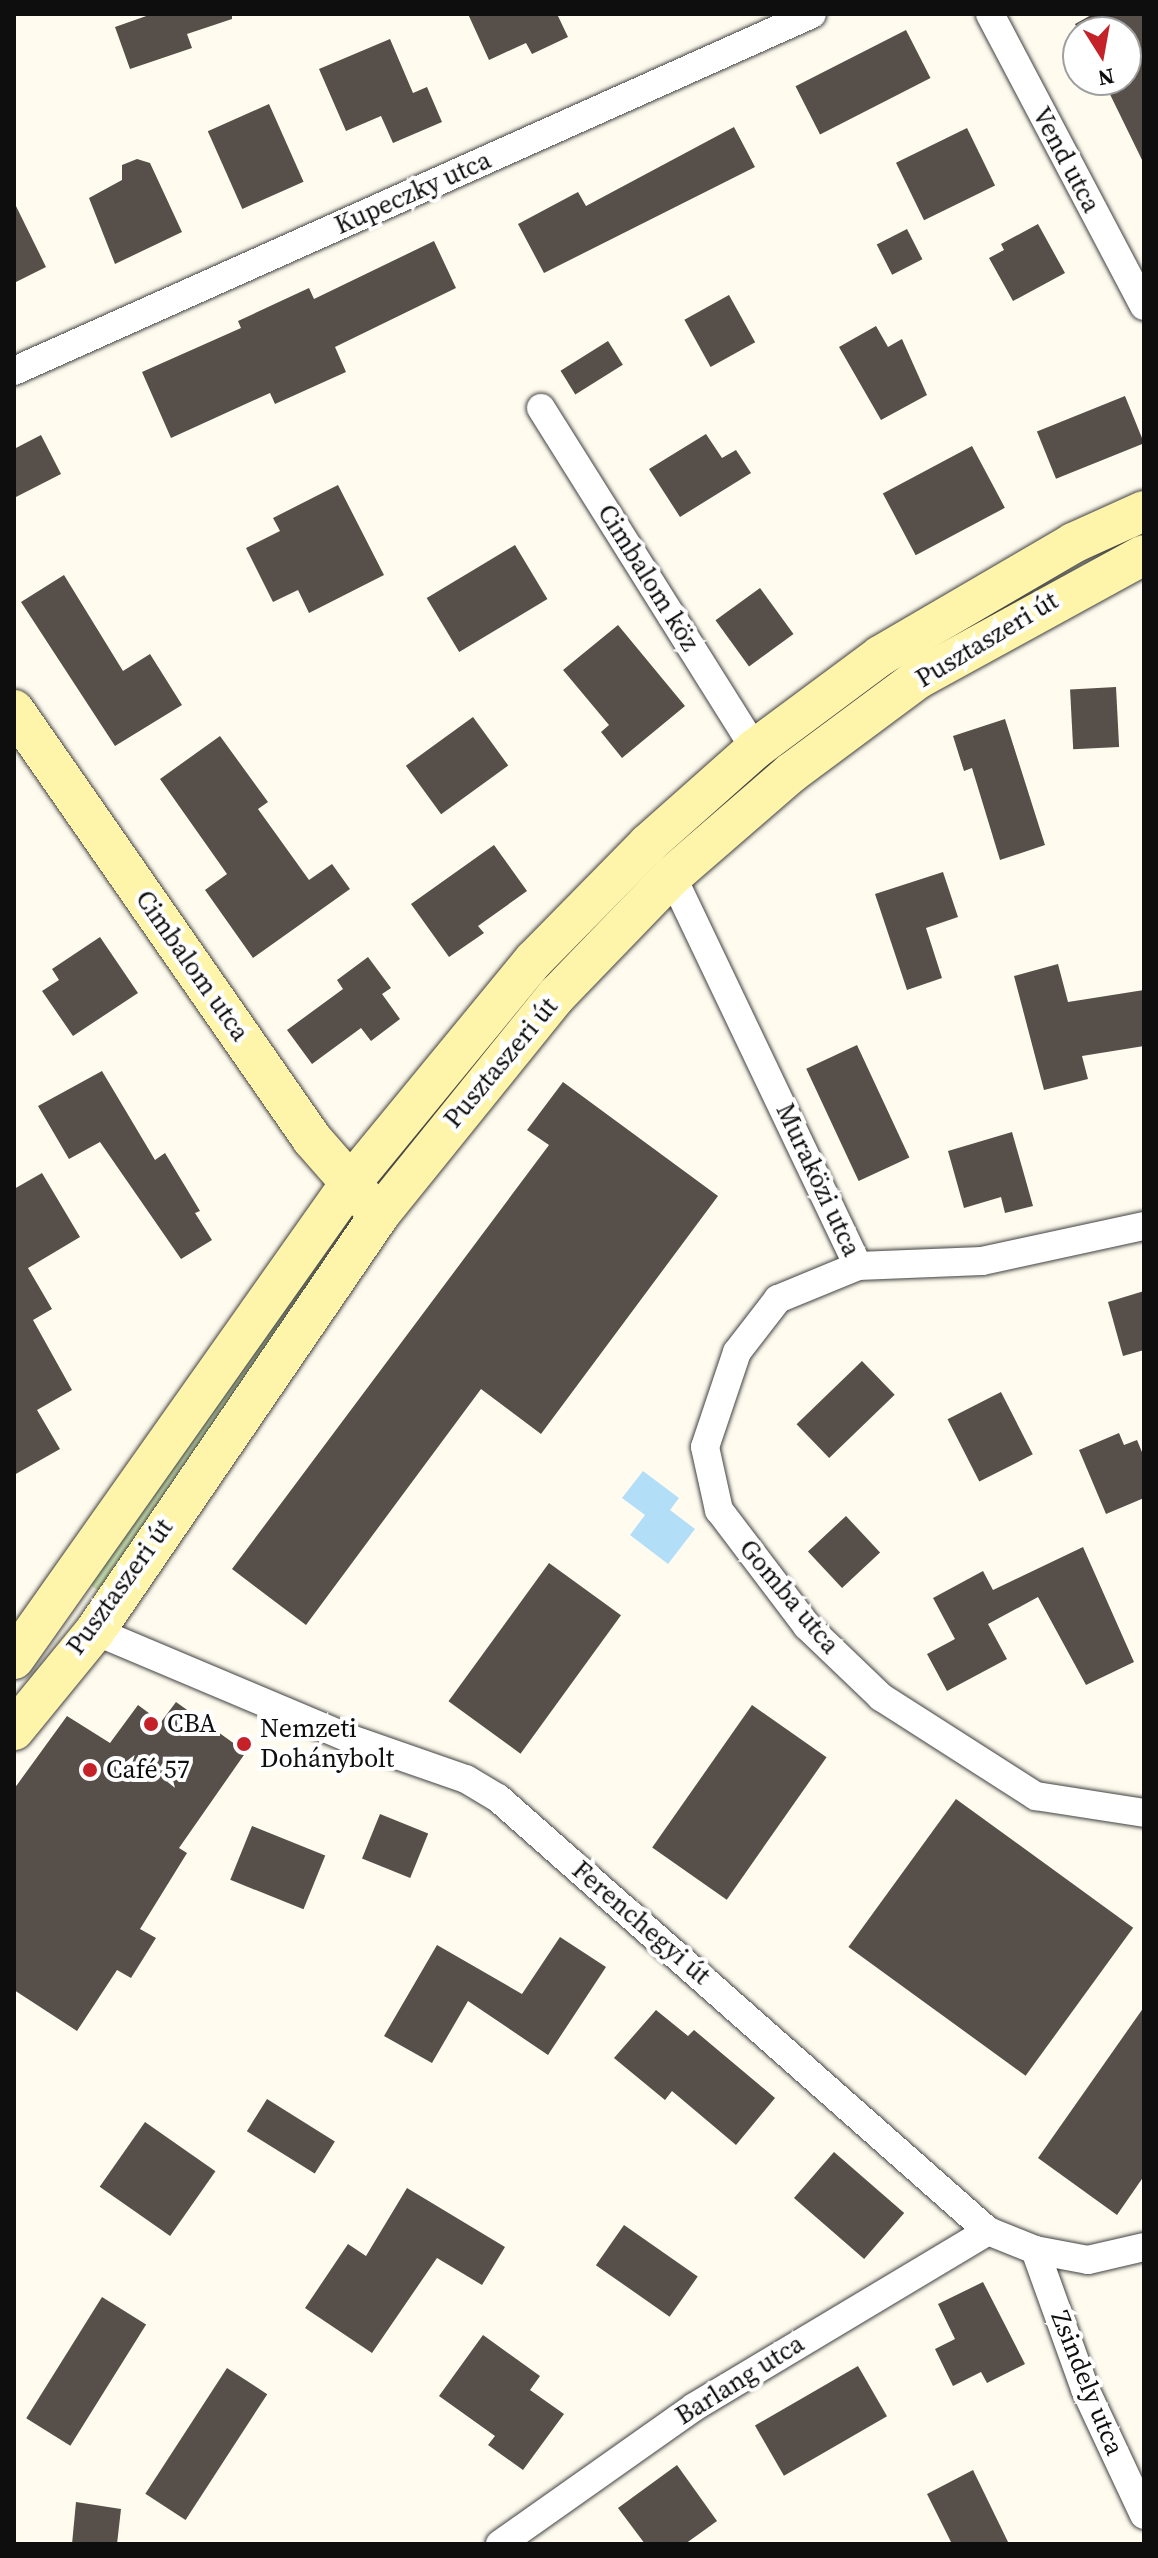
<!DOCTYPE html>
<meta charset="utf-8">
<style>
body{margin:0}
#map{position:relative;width:1158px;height:2558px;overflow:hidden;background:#fffcef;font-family:"Source Serif 4",serif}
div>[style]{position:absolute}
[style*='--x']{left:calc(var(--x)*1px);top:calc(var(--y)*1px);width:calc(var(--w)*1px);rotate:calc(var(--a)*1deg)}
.green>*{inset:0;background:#d2ebb7}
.water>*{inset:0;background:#b2def8}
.building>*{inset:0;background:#574f4a;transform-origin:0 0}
.roads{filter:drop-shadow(0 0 2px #414141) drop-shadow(0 0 2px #414141)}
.street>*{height:28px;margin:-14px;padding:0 14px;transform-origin:14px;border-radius:14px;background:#fff}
.secondary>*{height:40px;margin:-20px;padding:0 20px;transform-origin:20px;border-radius:20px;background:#fff5aa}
.dots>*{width:22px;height:22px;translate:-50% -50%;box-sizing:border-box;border:4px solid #fff;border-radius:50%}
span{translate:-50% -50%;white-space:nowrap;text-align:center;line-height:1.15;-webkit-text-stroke:8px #fff;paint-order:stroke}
.street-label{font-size:26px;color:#0e0e0e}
.poi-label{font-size:26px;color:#0e0e0e}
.left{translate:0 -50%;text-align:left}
.frame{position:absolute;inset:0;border:16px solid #0e0e0e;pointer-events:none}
.north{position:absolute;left:1062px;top:16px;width:80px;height:80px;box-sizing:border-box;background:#fff;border:2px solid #9f9f9f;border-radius:50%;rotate:169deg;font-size:22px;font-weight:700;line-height:32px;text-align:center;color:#0e0e0e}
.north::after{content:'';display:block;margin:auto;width:28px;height:36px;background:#c42129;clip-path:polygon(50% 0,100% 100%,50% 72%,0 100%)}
</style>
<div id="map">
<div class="green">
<i style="clip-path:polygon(317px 1257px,333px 1271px,102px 1593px,87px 1583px)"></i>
</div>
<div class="water">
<i style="clip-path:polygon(643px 1471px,679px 1498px,670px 1510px,695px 1529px,668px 1564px,630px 1535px,645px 1515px,622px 1498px)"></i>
</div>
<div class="building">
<i style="clip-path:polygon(152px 14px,232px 14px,232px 19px,187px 34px,192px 48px,130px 69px,115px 27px)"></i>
<i style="clip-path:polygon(468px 14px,557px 14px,568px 37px,532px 54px,526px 43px,489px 60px)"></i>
<i style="clip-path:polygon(1093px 14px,1144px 14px,1144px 164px,1103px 80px,1126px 80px,1126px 32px,1079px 32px,1075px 24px)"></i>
<i style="left:906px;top:30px;width:54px;height:124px;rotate:63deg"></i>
<i style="clip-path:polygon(390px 39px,413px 93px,427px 87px,442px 122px,393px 143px,381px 116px,346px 131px,319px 69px)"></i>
<i style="left:269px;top:104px;width:85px;height:67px;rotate:66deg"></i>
<i style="clip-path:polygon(734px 127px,755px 167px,544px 273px,518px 224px,578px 192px,586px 206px)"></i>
<i style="left:967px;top:128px;width:64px;height:79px;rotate:64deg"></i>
<i style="clip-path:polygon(137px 159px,150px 163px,182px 232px,115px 264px,89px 198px,122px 180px,122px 165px)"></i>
<i style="clip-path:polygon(14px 202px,46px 267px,14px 283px)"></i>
<i style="clip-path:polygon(1038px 224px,1065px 273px,1013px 301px,989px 258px,1004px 250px,1001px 244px)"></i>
<i style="left:907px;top:229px;width:34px;height:34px;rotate:63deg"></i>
<i style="clip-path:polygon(434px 241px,456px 288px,335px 347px,346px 372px,275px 404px,270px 393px,171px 438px,142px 372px,241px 328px,238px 321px,309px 288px,314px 299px)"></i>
<i style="left:729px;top:295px;width:54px;height:51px;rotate:61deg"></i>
<i style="clip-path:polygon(876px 326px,888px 347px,902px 339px,927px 395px,881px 420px,839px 347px)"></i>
<i style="left:608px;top:341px;width:28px;height:56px;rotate:58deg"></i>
<i style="left:1125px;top:396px;width:51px;height:95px;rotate:68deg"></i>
<i style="clip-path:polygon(706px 434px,722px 458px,736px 450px,751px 473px,680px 517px,649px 469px)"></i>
<i style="clip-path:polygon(41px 435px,61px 474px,14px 498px,14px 449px)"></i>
<i style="left:972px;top:446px;width:70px;height:101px;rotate:62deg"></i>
<i style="clip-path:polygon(338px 485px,384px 575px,309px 613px,298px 590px,273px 602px,246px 548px,280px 531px,273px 518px)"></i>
<i style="left:515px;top:545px;width:63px;height:103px;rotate:59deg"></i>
<i style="clip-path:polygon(64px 575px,123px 671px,150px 654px,182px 705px,115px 746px,21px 602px)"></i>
<i style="left:760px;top:588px;width:57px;height:55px;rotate:54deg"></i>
<i style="clip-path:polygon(618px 625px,685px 706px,622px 758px,601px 732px,609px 725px,563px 670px)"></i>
<i style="left:1116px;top:687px;width:60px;height:46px;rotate:87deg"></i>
<i style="left:473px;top:717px;width:60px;height:83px;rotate:54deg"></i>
<i style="clip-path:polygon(1005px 719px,1045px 845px,1000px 860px,972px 768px,964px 771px,953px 736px)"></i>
<i style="clip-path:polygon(220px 736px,268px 802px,258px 809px,309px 880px,332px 864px,350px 889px,253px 958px,205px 890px,227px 874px,160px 779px)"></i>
<i style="clip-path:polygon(494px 845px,527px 891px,478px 926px,484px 933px,449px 957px,411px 904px)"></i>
<i style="clip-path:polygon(943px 872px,958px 917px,926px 928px,942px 978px,907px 990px,875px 894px)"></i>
<i style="clip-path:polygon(100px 937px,138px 993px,73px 1036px,42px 991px,59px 980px,52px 969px)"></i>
<i style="clip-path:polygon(368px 957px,391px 988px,382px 994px,400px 1019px,371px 1041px,361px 1028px,312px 1064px,287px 1030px,343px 989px,337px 980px)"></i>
<i style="clip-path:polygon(1058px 964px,1068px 1002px,1144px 990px,1144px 1046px,1082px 1056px,1088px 1079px,1044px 1090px,1014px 976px)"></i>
<i style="left:857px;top:1045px;width:124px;height:56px;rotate:65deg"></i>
<i style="clip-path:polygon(102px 1071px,155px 1160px,165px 1153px,200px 1211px,195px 1213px,212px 1240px,181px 1259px,100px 1142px,69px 1159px,38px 1106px)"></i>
<i style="clip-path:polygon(563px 1082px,718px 1196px,541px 1434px,481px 1389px,306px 1625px,232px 1569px,549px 1145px,527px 1130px)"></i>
<i style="clip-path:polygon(1012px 1132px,1033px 1206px,1005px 1213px,1001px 1197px,964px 1208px,948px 1151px)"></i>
<i style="clip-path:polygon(42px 1173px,80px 1237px,28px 1268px,52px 1309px,33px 1320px,72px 1390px,37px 1410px,60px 1449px,14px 1475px,14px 1189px)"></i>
<i style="clip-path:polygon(1144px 1291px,1144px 1350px,1123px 1356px,1108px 1302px)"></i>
<i style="left:862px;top:1361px;width:47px;height:91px;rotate:46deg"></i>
<i style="left:1001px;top:1392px;width:70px;height:60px;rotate:63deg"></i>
<i style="clip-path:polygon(1119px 1433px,1124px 1445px,1137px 1440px,1144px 1457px,1144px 1498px,1106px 1514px,1079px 1450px)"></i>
<i style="left:846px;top:1516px;width:50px;height:52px;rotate:47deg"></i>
<i style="clip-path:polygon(1083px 1547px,1134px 1662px,1086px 1685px,1038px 1597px,988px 1624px,1007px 1659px,947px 1691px,927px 1654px,955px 1639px,933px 1598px,983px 1571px,993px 1590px)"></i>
<i style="left:549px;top:1563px;width:89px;height:171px;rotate:36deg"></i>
<i style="clip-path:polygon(176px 1702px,246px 1752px,179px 1848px,187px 1853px,140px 1929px,156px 1938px,131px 1978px,117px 1970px,77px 2031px,14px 1990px,14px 1789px,67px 1716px,110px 1743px,138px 1705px,161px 1722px)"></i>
<i style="left:752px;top:1705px;width:91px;height:174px;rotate:35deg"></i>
<i style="left:956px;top:1799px;width:219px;height:183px;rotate:36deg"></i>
<i style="left:380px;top:1814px;width:52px;height:48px;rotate:22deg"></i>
<i style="left:252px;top:1826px;width:79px;height:58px;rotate:22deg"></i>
<i style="clip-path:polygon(560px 1937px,606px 1967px,548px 2055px,468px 2001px,432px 2063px,384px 2036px,437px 1945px,522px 1994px)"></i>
<i style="clip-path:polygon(1144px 2007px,1144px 2176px,1117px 2215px,1038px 2158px)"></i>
<i style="clip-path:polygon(656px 2010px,688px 2036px,694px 2030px,775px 2098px,736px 2145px,672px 2091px,665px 2100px,614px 2058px)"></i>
<i style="left:267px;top:2099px;width:80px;height:38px;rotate:32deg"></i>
<i style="left:145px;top:2122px;width:86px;height:79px;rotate:35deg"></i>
<i style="left:834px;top:2152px;width:93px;height:61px;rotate:41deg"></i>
<i style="clip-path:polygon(407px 2188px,505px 2247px,482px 2285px,437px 2258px,372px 2353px,305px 2308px,348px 2244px,366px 2256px)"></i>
<i style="left:624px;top:2225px;width:90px;height:49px;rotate:35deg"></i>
<i style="clip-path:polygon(983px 2282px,1025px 2364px,987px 2383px,981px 2372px,953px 2386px,935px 2349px,955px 2339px,938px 2304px)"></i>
<i style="left:102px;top:2297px;width:52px;height:143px;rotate:32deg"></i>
<i style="clip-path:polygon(483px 2335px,540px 2376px,530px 2390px,564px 2414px,523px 2470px,488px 2445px,495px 2436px,439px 2396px)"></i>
<i style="left:858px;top:2366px;width:58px;height:119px;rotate:60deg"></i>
<i style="left:227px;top:2368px;width:48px;height:150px;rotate:33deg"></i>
<i style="clip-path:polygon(677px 2465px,717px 2521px,685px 2544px,645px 2544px,618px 2508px)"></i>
<i style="clip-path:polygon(973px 2470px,1009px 2544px,952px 2544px,927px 2494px)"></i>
<i style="clip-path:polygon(76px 2502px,121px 2509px,117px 2544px,72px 2544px)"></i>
</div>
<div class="roads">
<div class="street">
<i style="--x:990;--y:14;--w:330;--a:62.2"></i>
<i style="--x:14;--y:371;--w:874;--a:-24.1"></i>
<i style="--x:541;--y:408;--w:403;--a:57.9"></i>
<i style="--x:672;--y:876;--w:432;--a:64.5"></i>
<i style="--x:858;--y:1266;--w:124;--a:-2.3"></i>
<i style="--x:982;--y:1261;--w:166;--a:-12.2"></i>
<i style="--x:858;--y:1266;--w:87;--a:157.6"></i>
<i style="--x:778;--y:1299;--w:67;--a:127.7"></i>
<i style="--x:737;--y:1352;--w:100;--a:108.6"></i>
<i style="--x:705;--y:1447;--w:65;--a:77.5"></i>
<i style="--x:719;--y:1510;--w:146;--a:52.8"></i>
<i style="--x:807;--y:1626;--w:103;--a:43.8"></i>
<i style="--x:881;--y:1697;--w:184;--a:32.6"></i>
<i style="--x:1036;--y:1796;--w:109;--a:8.9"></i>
<i style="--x:95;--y:1631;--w:275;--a:22.9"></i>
<i style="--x:348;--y:1738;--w:125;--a:19.2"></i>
<i style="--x:466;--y:1779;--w:37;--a:31"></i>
<i style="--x:498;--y:1798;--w:654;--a:41.47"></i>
<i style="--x:988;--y:2231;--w:51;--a:22"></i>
<i style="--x:1035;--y:2250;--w:54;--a:10.7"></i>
<i style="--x:1088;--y:2260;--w:57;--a:-13.1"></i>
<i style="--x:1035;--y:2250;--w:148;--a:70.2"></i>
<i style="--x:1085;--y:2389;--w:139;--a:64.9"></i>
<i style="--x:500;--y:2544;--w:237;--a:-35.2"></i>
<i style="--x:694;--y:2407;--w:343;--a:-30.9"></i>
</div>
<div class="secondary">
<i style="--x:14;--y:710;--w:522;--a:55.21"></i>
<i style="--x:312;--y:1139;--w:85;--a:48.8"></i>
<i style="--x:14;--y:1659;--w:580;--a:-54.75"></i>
<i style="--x:349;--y:1185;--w:291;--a:-50.6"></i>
<i style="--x:534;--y:960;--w:163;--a:-45.5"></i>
<i style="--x:648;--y:844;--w:143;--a:-41.6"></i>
<i style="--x:755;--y:749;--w:156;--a:-36.6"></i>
<i style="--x:880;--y:656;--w:224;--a:-30.3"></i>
<i style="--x:1073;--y:543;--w:78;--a:-24.3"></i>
<i style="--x:14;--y:1730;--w:128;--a:-50.7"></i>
<i style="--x:95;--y:1631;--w:505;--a:-55.65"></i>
<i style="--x:380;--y:1214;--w:282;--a:-51.1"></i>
<i style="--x:557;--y:995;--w:165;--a:-46"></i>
<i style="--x:672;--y:876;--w:157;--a:-40.9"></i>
<i style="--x:791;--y:773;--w:159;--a:-36.6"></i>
<i style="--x:919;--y:678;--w:256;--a:-28.7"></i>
</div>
</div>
<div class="dots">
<i style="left:151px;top:1724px;background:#c42129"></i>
<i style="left:244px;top:1744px;background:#c42129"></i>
<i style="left:90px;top:1770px;background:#c42129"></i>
</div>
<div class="street-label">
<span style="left:1066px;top:160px;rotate:62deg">Vend utca</span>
<span style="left:413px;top:193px;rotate:-24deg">Kupeczky utca</span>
<span style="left:648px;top:578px;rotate:58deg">Cimbalom köz</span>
<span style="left:987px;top:640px;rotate:-31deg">Pusztaszeri út</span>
<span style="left:192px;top:966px;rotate:55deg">Cimbalom utca</span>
<span style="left:501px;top:1063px;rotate:-50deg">Pusztaszeri út</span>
<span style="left:818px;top:1180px;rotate:65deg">Muraközi utca</span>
<span style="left:120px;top:1587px;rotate:-54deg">Pusztaszeri út</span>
<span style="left:789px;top:1597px;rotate:50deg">Gomba utca</span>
<span style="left:641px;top:1923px;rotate:41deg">Ferenchegyi út</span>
<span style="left:740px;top:2380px;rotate:-32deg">Barlang utca</span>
<span style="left:1087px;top:2383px;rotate:68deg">Zsindely utca</span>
</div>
<div class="poi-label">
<span class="left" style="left:167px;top:1724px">CBA</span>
<span class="left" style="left:260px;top:1744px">Nemzeti<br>Dohánybolt</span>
<span class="left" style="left:106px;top:1770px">Café 57</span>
</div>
<div class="frame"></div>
<div class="north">N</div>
</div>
